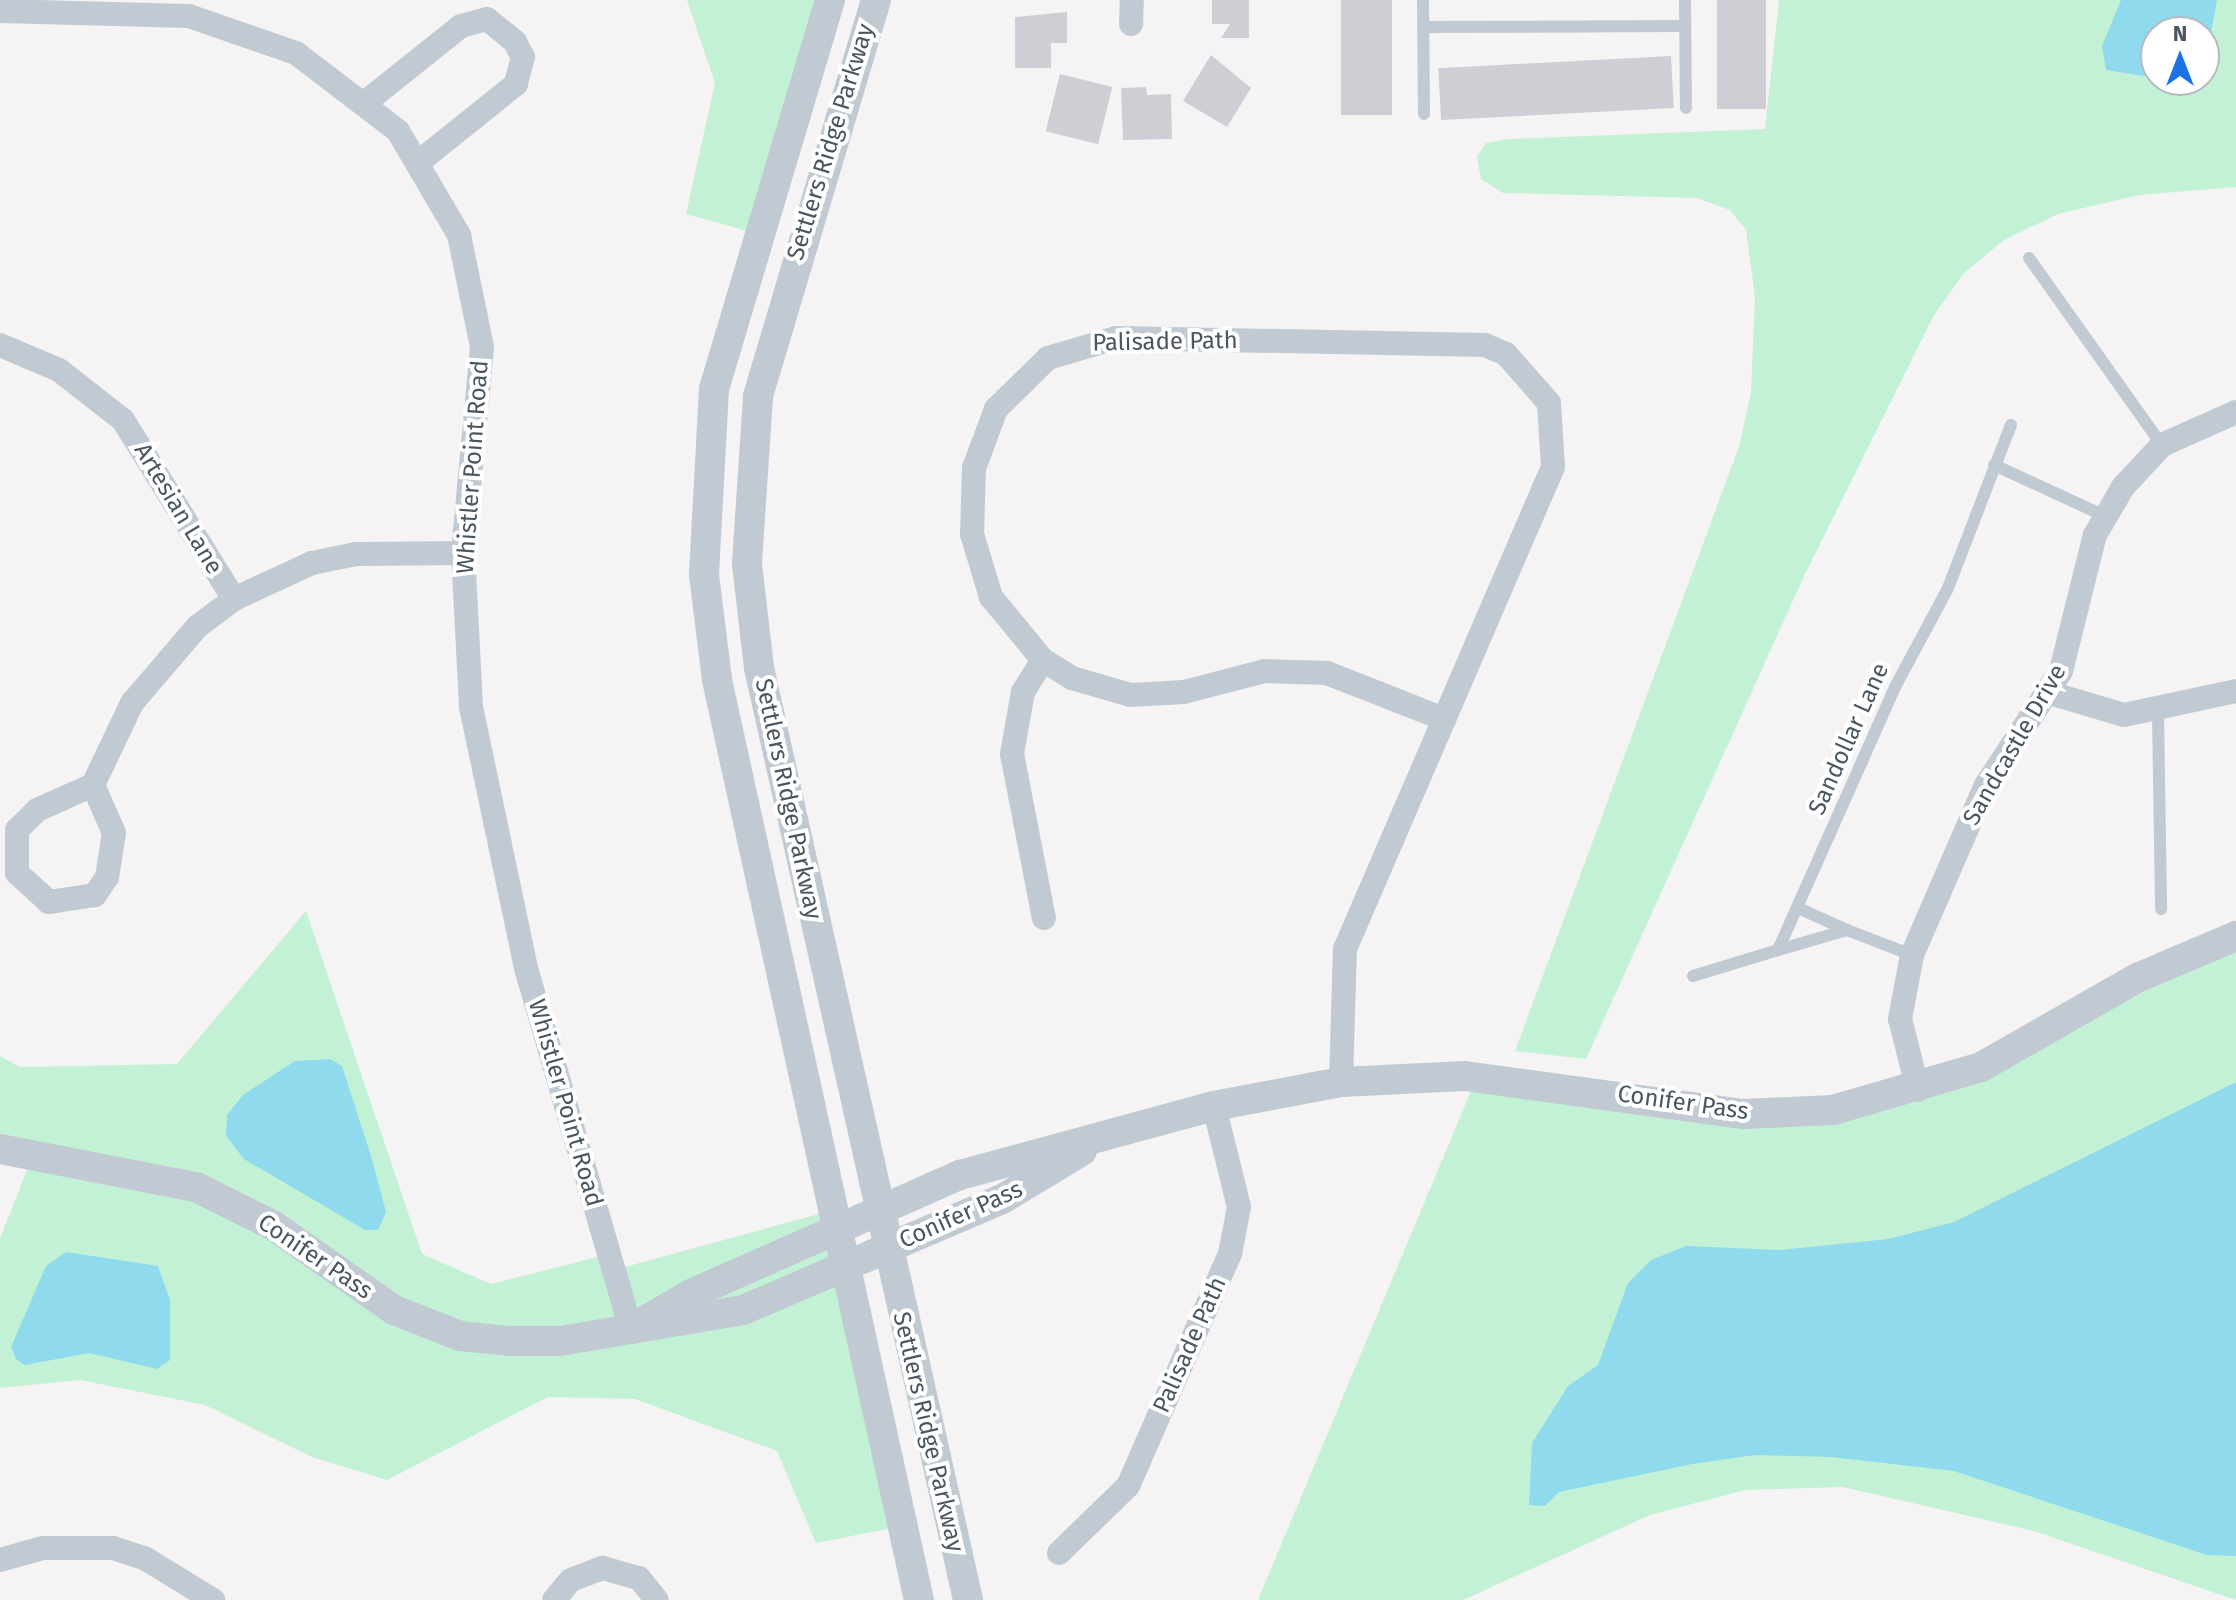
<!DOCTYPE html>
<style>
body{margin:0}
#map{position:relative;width:2236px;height:1600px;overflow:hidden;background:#f5f3f3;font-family:"Fira Sans",sans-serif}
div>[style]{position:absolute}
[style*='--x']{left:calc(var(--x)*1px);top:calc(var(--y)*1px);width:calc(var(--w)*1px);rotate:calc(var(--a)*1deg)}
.green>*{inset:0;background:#c3f1d5}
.water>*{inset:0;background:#90daee}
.building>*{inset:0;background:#cdcfd5;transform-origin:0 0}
.service>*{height:12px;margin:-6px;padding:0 6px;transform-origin:6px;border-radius:6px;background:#c1cad2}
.minor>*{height:24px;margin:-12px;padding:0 12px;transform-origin:12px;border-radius:12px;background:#c1cad2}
.tertiary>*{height:30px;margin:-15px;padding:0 15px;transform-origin:15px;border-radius:15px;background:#c1cad2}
span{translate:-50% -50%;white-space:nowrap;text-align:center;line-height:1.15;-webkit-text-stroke:8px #fff;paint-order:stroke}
.street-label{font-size:24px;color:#4a5661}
.north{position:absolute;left:2140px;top:16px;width:80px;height:80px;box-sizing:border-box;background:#fff;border:2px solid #b7bbc0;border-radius:50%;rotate:0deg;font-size:22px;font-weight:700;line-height:32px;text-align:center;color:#4a5661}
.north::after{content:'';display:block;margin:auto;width:28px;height:36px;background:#1a73e8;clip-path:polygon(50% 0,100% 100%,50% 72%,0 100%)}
</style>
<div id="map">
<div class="green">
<i style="clip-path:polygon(687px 0,830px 0,758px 234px,686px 214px,715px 83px)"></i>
<i style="clip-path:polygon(evenodd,1779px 0,2236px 0,2236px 187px,2139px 195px,2058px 214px,2004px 240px,1964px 273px,1934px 315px,1804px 576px,1586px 1059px,1515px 1051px,1739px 447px,1751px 393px,1755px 297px,1746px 230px,1730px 210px,1697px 198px,1503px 193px,1481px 179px,1477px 157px,1486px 143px,1508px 139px,1765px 129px,1779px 0,2156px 32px,2204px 32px,2204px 80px,2156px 80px,2156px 32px)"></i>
<i style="clip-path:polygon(306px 911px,422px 1254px,491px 1284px,609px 1254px,614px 1270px,830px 1211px,902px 1526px,816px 1543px,777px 1451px,635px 1399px,548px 1397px,387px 1480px,312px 1457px,205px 1405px,80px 1380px,0 1388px,0 1239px,33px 1154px,0 1149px,0 1056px,20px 1067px,177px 1064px)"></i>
<i style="clip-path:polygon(2236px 936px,2236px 1600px,2034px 1531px,1843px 1487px,1745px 1490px,1650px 1515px,1463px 1600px,1258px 1600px,1471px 1091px,1638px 1100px,1888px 1099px)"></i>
</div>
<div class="water">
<i style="clip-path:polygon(2121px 0,2217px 0,2204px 72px,2204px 32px,2156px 32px,2156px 78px,2106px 70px,2102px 46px)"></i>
<i style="clip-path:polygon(330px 1059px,342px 1066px,371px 1156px,386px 1212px,378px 1230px,365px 1230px,244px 1159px,226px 1136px,227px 1115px,243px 1095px,295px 1061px)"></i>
<i style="clip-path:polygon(2236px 1082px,2236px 1556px,2207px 1555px,1954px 1471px,1831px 1457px,1755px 1455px,1692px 1464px,1559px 1492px,1545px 1506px,1529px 1505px,1532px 1443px,1568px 1386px,1598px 1365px,1628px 1283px,1651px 1260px,1686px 1246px,1780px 1250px,1888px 1239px,1954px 1222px)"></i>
<i style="clip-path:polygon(66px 1252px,158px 1266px,170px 1300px,170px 1360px,157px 1369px,89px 1353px,25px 1365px,16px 1359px,11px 1347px,46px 1266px)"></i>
</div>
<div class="building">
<i style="clip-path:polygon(1212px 0,1249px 0,1249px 38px,1221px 38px,1230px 24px,1212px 24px)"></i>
<i style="left:1341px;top:0;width:51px;height:115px"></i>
<i style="left:1717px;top:0;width:49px;height:109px"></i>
<i style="clip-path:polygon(1067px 12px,1067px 43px,1051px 43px,1051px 68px,1015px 68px,1015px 17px)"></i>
<i style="clip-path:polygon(1211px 55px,1251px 88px,1227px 127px,1183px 101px)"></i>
<i style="left:1671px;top:56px;width:52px;height:233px;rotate:87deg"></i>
<i style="left:1060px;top:74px;width:54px;height:59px;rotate:14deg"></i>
<i style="clip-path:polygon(1146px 87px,1147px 95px,1171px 94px,1172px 139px,1123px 140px,1121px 88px)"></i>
</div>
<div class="service">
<i style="--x:1423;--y:0;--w:114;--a:89.5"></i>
<i style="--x:1685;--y:0;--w:108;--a:89.5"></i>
<i style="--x:1423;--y:27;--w:262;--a:-0.2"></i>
<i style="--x:2029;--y:258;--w:229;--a:54.6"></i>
<i style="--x:1994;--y:465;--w:122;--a:24.7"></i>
<i style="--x:2158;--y:713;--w:196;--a:89.1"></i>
<i style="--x:1798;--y:908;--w:54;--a:24.2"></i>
<i style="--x:1778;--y:950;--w:72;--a:-16.2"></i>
<i style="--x:1847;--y:930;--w:70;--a:21"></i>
<i style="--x:1693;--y:976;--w:89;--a:-17"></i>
<i style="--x:1778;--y:950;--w:288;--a:-66"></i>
<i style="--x:1895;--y:687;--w:112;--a:-61.8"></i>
<i style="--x:1948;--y:588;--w:175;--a:-68.9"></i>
</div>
<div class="minor">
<i style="--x:0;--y:11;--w:189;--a:1.5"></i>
<i style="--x:189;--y:16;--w:113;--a:19.1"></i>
<i style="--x:296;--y:53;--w:128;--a:37.4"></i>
<i style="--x:398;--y:131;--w:121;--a:59.6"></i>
<i style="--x:459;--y:235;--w:114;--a:78.4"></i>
<i style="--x:482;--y:347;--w:207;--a:95.3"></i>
<i style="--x:463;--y:553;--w:154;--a:87"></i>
<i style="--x:471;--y:707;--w:267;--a:78.1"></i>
<i style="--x:526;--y:968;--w:376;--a:73.8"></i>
<i style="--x:1131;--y:24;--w:24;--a:-88"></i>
<i style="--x:367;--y:101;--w:120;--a:-38.6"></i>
<i style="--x:461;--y:26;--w:27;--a:-15"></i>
<i style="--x:487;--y:19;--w:36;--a:39"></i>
<i style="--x:515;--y:42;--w:17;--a:62"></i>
<i style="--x:523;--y:57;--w:28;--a:105"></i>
<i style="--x:516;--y:84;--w:122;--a:141.3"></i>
<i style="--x:0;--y:345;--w:64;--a:23"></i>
<i style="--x:59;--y:370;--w:81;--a:38"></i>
<i style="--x:123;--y:420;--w:211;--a:58.2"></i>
<i style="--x:1043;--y:660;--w:38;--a:122"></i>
<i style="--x:1023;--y:692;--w:63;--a:100.1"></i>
<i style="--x:1012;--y:754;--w:167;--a:79"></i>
<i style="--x:2050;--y:693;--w:77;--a:16.6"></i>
<i style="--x:2124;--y:715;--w:115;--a:-12.1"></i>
<i style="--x:93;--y:785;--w:91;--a:-64.6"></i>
<i style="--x:132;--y:703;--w:100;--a:-49.5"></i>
<i style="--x:197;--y:627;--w:46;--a:-37.1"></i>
<i style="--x:234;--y:599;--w:86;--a:-24.8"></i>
<i style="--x:312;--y:563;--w:45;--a:-11.6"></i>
<i style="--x:356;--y:554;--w:107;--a:-0.5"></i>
<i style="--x:93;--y:785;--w:52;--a:66.4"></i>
<i style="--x:114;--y:833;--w:45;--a:99"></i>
<i style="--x:107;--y:877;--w:22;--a:124"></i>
<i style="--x:95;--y:895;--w:47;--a:171.3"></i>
<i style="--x:49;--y:902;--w:43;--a:-137.8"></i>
<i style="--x:17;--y:873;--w:43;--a:-90"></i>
<i style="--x:17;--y:830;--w:28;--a:-45"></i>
<i style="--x:37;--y:810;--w:61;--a:-24.1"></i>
<i style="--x:1341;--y:1082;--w:133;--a:-88.3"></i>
<i style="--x:1345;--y:949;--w:525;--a:-66.66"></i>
<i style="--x:1553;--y:467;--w:64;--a:-93.6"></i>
<i style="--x:1549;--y:403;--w:65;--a:-131.3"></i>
<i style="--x:1506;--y:354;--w:23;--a:-157"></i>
<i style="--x:1485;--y:345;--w:369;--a:-178.9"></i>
<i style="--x:1116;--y:338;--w:71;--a:163.6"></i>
<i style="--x:1048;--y:358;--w:73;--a:135.6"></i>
<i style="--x:996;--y:409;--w:63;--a:110.4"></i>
<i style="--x:974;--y:468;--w:66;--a:91.7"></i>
<i style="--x:972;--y:534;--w:66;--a:73.2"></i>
<i style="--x:991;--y:597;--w:82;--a:50.5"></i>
<i style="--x:1043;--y:660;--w:34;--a:32"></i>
<i style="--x:1072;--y:678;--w:60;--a:16.3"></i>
<i style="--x:1130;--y:695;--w:54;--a:-3.2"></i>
<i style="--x:1184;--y:692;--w:84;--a:-14.5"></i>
<i style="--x:1265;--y:671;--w:62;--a:1.8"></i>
<i style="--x:1327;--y:673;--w:126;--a:21.5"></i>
<i style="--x:1918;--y:1090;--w:73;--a:-104.2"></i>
<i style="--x:1900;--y:1019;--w:65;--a:-79.4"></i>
<i style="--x:1912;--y:955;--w:185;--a:-66.5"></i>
<i style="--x:1986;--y:785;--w:136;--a:-56.7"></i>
<i style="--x:2061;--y:671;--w:140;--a:-76"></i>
<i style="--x:2095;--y:535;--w:56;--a:-59.7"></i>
<i style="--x:2123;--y:487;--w:57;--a:-47.1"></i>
<i style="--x:2162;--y:445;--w:81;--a:-24"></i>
<i style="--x:1059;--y:1553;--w:96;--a:-44.2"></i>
<i style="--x:1128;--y:1486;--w:253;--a:-66.3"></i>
<i style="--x:1230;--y:1254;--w:48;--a:-79.2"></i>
<i style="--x:1239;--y:1207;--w:104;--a:-103.9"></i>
<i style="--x:0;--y:1560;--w:45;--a:-15.6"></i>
<i style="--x:43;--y:1548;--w:70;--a:0"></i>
<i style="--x:113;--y:1548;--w:35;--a:18"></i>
<i style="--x:146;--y:1559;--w:79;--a:31.5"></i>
<i style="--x:554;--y:1600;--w:26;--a:-50"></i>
<i style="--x:571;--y:1580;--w:34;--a:-21"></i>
<i style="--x:603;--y:1568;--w:37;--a:16"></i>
<i style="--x:639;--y:1578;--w:28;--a:51"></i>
</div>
<div class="tertiary">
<i style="--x:830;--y:0;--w:406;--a:106.6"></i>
<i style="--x:714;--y:389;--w:186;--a:93.1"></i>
<i style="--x:704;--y:575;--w:106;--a:82.9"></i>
<i style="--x:717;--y:680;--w:942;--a:77.62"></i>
<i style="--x:876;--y:0;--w:414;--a:106.6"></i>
<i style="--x:758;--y:397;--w:167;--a:93.8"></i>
<i style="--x:747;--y:564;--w:105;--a:83.4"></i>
<i style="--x:759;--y:668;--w:955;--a:77.36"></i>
<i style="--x:0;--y:1149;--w:200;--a:11"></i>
<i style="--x:196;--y:1187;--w:87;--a:26.6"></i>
<i style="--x:274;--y:1226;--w:146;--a:35"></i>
<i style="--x:394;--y:1310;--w:71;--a:21.5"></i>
<i style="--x:460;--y:1336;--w:48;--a:5.9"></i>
<i style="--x:508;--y:1341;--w:52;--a:0"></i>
<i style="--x:560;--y:1341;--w:186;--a:-9.6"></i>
<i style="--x:743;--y:1310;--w:284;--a:-23.2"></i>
<i style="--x:1004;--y:1198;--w:91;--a:-31.1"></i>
<i style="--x:631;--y:1329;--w:69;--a:-30.3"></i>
<i style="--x:691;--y:1294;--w:294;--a:-23.9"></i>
<i style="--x:960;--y:1175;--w:263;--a:-15.2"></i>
<i style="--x:1214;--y:1106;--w:129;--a:-10.7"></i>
<i style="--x:1341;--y:1082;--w:124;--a:-2.8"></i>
<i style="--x:1465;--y:1076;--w:281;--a:7.8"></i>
<i style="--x:1743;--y:1114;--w:90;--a:-2.5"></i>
<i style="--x:1833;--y:1110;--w:154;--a:-16.2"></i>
<i style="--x:1981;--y:1067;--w:180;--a:-29.7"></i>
<i style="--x:2137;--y:978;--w:108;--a:-23"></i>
</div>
<div class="street-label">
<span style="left:831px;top:142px;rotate:-73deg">Settlers Ridge Parkway</span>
<span style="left:1165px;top:342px;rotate:-1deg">Palisade Path</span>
<span style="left:473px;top:467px;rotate:-86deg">Whistler Point Road</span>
<span style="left:178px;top:509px;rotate:59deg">Artesian Lane</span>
<span style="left:1849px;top:739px;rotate:-66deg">Sandollar Lane</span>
<span style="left:2015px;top:745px;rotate:-60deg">Sandcastle Drive</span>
<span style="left:788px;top:799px;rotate:78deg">Settlers Ridge Parkway</span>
<span style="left:565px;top:1103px;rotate:74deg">Whistler Point Road</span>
<span style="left:1683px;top:1103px;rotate:8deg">Conifer Pass</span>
<span style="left:961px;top:1215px;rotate:-24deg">Conifer Pass</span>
<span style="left:315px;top:1257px;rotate:34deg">Conifer Pass</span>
<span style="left:1190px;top:1345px;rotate:-66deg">Palisade Path</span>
<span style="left:928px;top:1432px;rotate:77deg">Settlers Ridge Parkway</span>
</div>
<div class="north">N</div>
</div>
